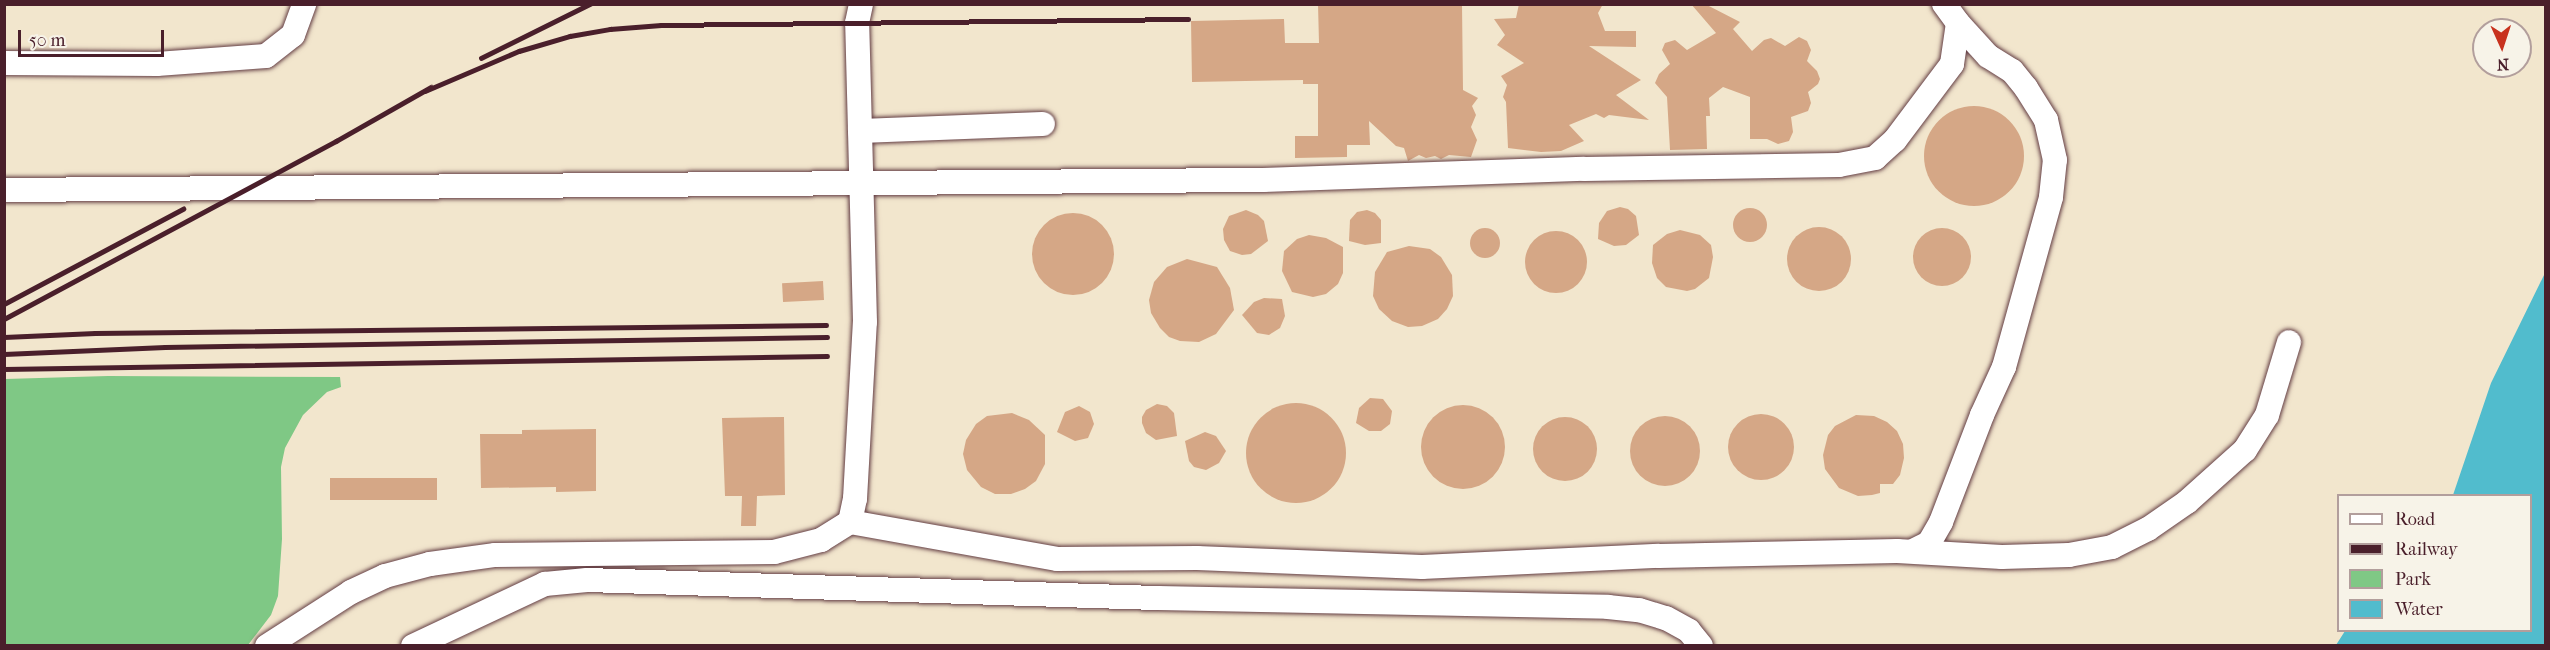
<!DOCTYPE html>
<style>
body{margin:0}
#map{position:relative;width:2550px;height:650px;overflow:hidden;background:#f2e6cd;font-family:"IM FELL French Canon",serif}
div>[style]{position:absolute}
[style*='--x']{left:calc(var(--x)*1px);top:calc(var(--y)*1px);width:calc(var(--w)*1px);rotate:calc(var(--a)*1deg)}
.green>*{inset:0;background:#7fc885}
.water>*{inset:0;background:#51bccd}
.building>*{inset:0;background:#d5a786;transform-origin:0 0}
.round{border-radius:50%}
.roads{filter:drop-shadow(0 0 2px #633d43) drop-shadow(0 0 2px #633d43)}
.minor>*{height:24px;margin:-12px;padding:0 12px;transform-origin:12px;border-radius:12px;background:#fff}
.rail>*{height:4.5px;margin:-2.25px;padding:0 2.25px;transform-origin:2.25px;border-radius:2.25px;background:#4a1f2b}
span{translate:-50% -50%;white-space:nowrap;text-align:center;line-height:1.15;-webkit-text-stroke:6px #f7f3e8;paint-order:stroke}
.frame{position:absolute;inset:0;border:6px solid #4a1f2b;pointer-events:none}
.legend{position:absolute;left:2337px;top:494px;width:195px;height:138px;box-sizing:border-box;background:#f7f3e8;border:2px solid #b29e9c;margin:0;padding:8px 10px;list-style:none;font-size:18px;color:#4a1f2b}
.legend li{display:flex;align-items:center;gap:12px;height:30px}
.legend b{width:30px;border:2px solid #b29e9c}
.north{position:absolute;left:2472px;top:18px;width:60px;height:60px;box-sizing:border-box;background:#f7f3e8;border:2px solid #b29e9c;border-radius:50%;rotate:177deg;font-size:16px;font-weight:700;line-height:24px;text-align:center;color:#4a1f2b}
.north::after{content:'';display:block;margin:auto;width:21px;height:27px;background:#c8321e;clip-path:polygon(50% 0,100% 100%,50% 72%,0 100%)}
.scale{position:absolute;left:18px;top:30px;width:146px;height:27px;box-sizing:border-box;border:3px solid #4a1f2b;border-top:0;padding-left:8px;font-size:18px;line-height:21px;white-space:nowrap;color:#4a1f2b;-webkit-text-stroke:4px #f7f3e8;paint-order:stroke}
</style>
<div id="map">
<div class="green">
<i style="clip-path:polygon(108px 376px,340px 377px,341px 387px,327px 392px,303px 415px,285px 448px,281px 467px,282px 539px,278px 596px,271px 615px,248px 645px,5px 645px,5px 379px)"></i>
</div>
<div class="water">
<i style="clip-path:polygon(2545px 273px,2545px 645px,2336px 645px,2345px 631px,2530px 630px,2530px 496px,2453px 495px,2491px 383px)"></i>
</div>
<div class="building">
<i style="clip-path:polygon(1318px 4px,1462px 4px,1463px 90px,1478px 98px,1472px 106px,1476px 115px,1471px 127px,1477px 140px,1471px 157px,1449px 155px,1441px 159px,1435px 156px,1426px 158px,1419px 155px,1408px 161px,1404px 148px,1396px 146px,1369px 121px,1370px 145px,1347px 145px,1347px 157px,1295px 158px,1295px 136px,1318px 136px,1318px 84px,1303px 84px,1303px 80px,1192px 82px,1191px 21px,1284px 19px,1285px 43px,1319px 43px)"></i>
<i style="clip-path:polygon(1519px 4px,1603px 4px,1598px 13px,1605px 31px,1636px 31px,1636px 47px,1589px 46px,1641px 80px,1616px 95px,1649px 120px,1609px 115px,1604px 118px,1596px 114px,1569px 125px,1584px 141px,1561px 151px,1541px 152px,1508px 148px,1506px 102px,1503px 97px,1507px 85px,1501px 76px,1524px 63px,1497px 45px,1505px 35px,1494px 19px,1516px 18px)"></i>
<i style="clip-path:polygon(1691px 4px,1705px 4px,1740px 22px,1733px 29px,1752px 51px,1764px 40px,1771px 38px,1785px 46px,1799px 37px,1807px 41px,1811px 50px,1807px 61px,1817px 71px,1820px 79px,1818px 84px,1808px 92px,1811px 103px,1808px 111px,1791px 117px,1793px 132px,1789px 141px,1778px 144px,1767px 139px,1750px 139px,1750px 97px,1723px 87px,1709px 98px,1710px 116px,1706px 116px,1707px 149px,1670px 150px,1667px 97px,1655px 83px,1659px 74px,1670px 64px,1662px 50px,1665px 43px,1675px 40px,1687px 50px,1716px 33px)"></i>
<i class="round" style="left:1924px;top:106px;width:100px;height:100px"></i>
<i style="clip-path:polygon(1620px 207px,1628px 209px,1636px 216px,1639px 235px,1626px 245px,1614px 246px,1598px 239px,1599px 223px,1607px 211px)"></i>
<i class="round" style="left:1733px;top:208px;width:34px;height:34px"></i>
<i style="clip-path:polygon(1246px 210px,1258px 215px,1264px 221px,1268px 241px,1251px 254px,1242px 255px,1230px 251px,1224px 240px,1223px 229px,1229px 216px)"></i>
<i style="clip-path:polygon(1367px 210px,1375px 213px,1381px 220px,1381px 243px,1365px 245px,1349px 241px,1350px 220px,1357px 212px)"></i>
<i class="round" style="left:1032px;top:213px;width:82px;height:82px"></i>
<i class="round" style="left:1787px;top:227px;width:64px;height:64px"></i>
<i class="round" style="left:1470px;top:228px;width:30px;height:30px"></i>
<i class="round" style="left:1913px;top:228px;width:58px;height:58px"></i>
<i style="clip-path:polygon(1680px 230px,1700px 235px,1711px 245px,1713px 257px,1709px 278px,1695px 289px,1687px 291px,1666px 287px,1657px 278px,1652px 263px,1653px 245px,1667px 234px)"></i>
<i class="round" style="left:1525px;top:231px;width:62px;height:62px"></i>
<i style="clip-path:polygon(1309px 235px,1326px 238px,1343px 247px,1343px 273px,1338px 284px,1326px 294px,1313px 297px,1292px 292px,1282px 271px,1284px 251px,1297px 239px)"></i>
<i style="clip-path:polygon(1409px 246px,1430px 249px,1441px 257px,1452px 275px,1453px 296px,1447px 309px,1438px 319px,1422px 326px,1408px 327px,1392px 321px,1379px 309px,1373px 296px,1375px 272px,1387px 252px)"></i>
<i style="clip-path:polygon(1187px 259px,1217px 267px,1230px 288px,1234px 310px,1216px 334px,1199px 342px,1180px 341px,1169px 337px,1160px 328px,1151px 313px,1149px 300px,1154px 282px,1167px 267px)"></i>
<i style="left:823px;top:281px;width:19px;height:41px;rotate:87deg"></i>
<i style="clip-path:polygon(1264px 298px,1282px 299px,1285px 316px,1280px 328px,1269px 335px,1257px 333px,1242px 315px,1254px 302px)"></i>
<i style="clip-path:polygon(1370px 398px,1383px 399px,1392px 411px,1390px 424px,1381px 431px,1369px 431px,1356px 423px,1359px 408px)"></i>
<i class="round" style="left:1246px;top:403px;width:100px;height:100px"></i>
<i style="clip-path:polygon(1157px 404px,1167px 406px,1174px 413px,1177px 436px,1156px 440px,1146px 433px,1142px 423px,1142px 417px,1146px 410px)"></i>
<i class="round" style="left:1421px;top:405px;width:84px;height:84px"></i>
<i style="clip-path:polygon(1079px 406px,1090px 412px,1094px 424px,1088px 438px,1075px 441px,1057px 432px,1065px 412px)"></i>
<i style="clip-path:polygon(1012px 413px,1029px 420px,1045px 435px,1045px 464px,1036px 481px,1025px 489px,1011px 494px,995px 494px,981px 487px,967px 470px,963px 454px,966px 440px,976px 424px,987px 416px)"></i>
<i class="round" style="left:1728px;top:414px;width:66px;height:66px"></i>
<i style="clip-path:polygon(1856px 415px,1874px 416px,1887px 422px,1897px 431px,1903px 444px,1904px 458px,1900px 475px,1893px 484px,1880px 484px,1880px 493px,1872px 495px,1858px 496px,1839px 488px,1825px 469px,1823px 455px,1828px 435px,1835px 426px)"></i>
<i class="round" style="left:1630px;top:416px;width:70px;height:70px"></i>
<i class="round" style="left:1533px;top:417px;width:64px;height:64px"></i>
<i style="clip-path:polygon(784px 417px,785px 495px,757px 496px,756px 526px,741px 526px,742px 496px,725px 496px,722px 418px)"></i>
<i style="clip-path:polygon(596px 429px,596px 491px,556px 492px,556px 487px,481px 488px,480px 434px,522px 434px,522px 430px)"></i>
<i style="clip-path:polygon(1205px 432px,1216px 436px,1226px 451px,1219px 463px,1206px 470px,1194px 467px,1189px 461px,1185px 441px)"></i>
<i style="left:437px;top:478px;width:22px;height:107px;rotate:90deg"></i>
</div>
<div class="roads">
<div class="minor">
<i style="--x:4;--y:63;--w:153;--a:0.4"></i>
<i style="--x:157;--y:64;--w:109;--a:-4.2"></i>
<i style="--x:266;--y:56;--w:34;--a:-38"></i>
<i style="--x:293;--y:35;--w:33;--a:-70"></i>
<i style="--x:860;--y:131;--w:183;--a:-2.2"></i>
<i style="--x:4;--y:190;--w:1259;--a:-0.46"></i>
<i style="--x:1263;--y:180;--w:321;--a:-2"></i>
<i style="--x:1584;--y:169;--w:255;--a:-0.9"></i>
<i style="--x:1839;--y:165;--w:37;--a:-11"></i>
<i style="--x:1875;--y:158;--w:27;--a:-42"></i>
<i style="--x:1895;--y:140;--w:95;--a:-53.1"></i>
<i style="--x:1952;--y:64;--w:41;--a:-81.7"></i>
<i style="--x:1958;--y:23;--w:24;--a:-126"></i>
<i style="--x:850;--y:522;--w:210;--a:10.1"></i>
<i style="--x:1057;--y:559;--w:140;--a:-0.4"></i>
<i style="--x:1197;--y:558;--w:225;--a:2.3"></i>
<i style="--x:1422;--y:567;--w:237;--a:-2.7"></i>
<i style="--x:1659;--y:556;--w:238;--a:-1.2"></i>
<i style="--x:1897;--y:551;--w:105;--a:3.3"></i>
<i style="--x:2002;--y:557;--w:67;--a:-1.7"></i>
<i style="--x:2069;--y:555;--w:44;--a:-10.5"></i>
<i style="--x:2112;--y:547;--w:40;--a:-26.6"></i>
<i style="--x:2148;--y:529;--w:47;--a:-34.7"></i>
<i style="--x:2187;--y:502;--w:78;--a:-41.9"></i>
<i style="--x:2245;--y:450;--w:41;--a:-57.8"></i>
<i style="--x:2267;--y:415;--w:76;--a:-73.2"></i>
<i style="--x:1913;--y:551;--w:18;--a:-27"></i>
<i style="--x:1929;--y:543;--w:24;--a:-60"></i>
<i style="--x:1941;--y:522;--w:115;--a:-69"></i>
<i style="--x:1982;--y:415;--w:53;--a:-65.4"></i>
<i style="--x:2004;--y:367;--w:176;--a:-74.5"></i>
<i style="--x:2051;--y:197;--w:37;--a:-84"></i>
<i style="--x:2055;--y:160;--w:41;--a:-102.7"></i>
<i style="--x:2046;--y:120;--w:38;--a:-122"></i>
<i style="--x:2026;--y:88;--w:22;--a:-129"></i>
<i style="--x:2012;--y:71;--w:28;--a:-148"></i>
<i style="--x:1988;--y:56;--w:45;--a:-132.3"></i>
<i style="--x:267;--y:646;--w:100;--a:-32.7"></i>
<i style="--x:351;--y:592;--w:38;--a:-25"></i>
<i style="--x:385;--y:576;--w:47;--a:-14.9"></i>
<i style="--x:430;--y:564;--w:66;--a:-7.9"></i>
<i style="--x:495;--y:555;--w:279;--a:-0.6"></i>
<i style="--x:774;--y:552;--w:49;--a:-14.3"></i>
<i style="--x:821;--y:540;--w:34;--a:-32"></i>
<i style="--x:850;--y:522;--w:24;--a:-78"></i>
<i style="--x:855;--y:499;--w:177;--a:-86.8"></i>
<i style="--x:865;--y:322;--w:299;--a:-91.5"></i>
<i style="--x:857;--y:23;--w:19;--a:-78"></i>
<i style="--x:413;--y:646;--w:146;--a:-25.2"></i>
<i style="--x:545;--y:584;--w:42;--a:-5.4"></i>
<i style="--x:587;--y:580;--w:571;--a:1.81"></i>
<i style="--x:1158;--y:598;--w:450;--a:1.1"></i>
<i style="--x:1608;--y:607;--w:31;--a:6"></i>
<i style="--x:1639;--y:610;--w:28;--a:17"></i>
<i style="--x:1666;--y:618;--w:26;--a:29"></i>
<i style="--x:1689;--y:631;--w:19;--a:51"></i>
</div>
</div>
<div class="rail">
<i style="--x:481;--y:58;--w:122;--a:-26.4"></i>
<i style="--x:425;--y:91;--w:102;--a:-23.1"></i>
<i style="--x:519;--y:51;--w:53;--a:-16.4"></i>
<i style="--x:570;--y:36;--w:41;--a:-9.9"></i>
<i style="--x:610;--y:29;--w:51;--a:-4.5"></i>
<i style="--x:661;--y:25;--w:527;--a:-0.65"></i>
<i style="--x:4;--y:304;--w:203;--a:-28"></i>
<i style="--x:4;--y:319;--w:377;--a:-28.2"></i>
<i style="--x:336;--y:141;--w:109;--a:-29.6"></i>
<i style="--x:4;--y:337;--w:91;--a:-2.5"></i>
<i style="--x:95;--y:333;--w:731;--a:-0.63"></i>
<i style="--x:4;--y:354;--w:161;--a:-2.5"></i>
<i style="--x:165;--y:347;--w:662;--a:-0.87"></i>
<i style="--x:4;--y:369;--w:823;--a:-0.9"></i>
</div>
<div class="frame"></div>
<ul class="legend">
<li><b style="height:8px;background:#fff"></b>Road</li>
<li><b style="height:8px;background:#4a1f2b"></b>Railway</li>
<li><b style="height:16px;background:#7fc885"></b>Park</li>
<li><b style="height:16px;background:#51bccd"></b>Water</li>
</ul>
<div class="north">N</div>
<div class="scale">50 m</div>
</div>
